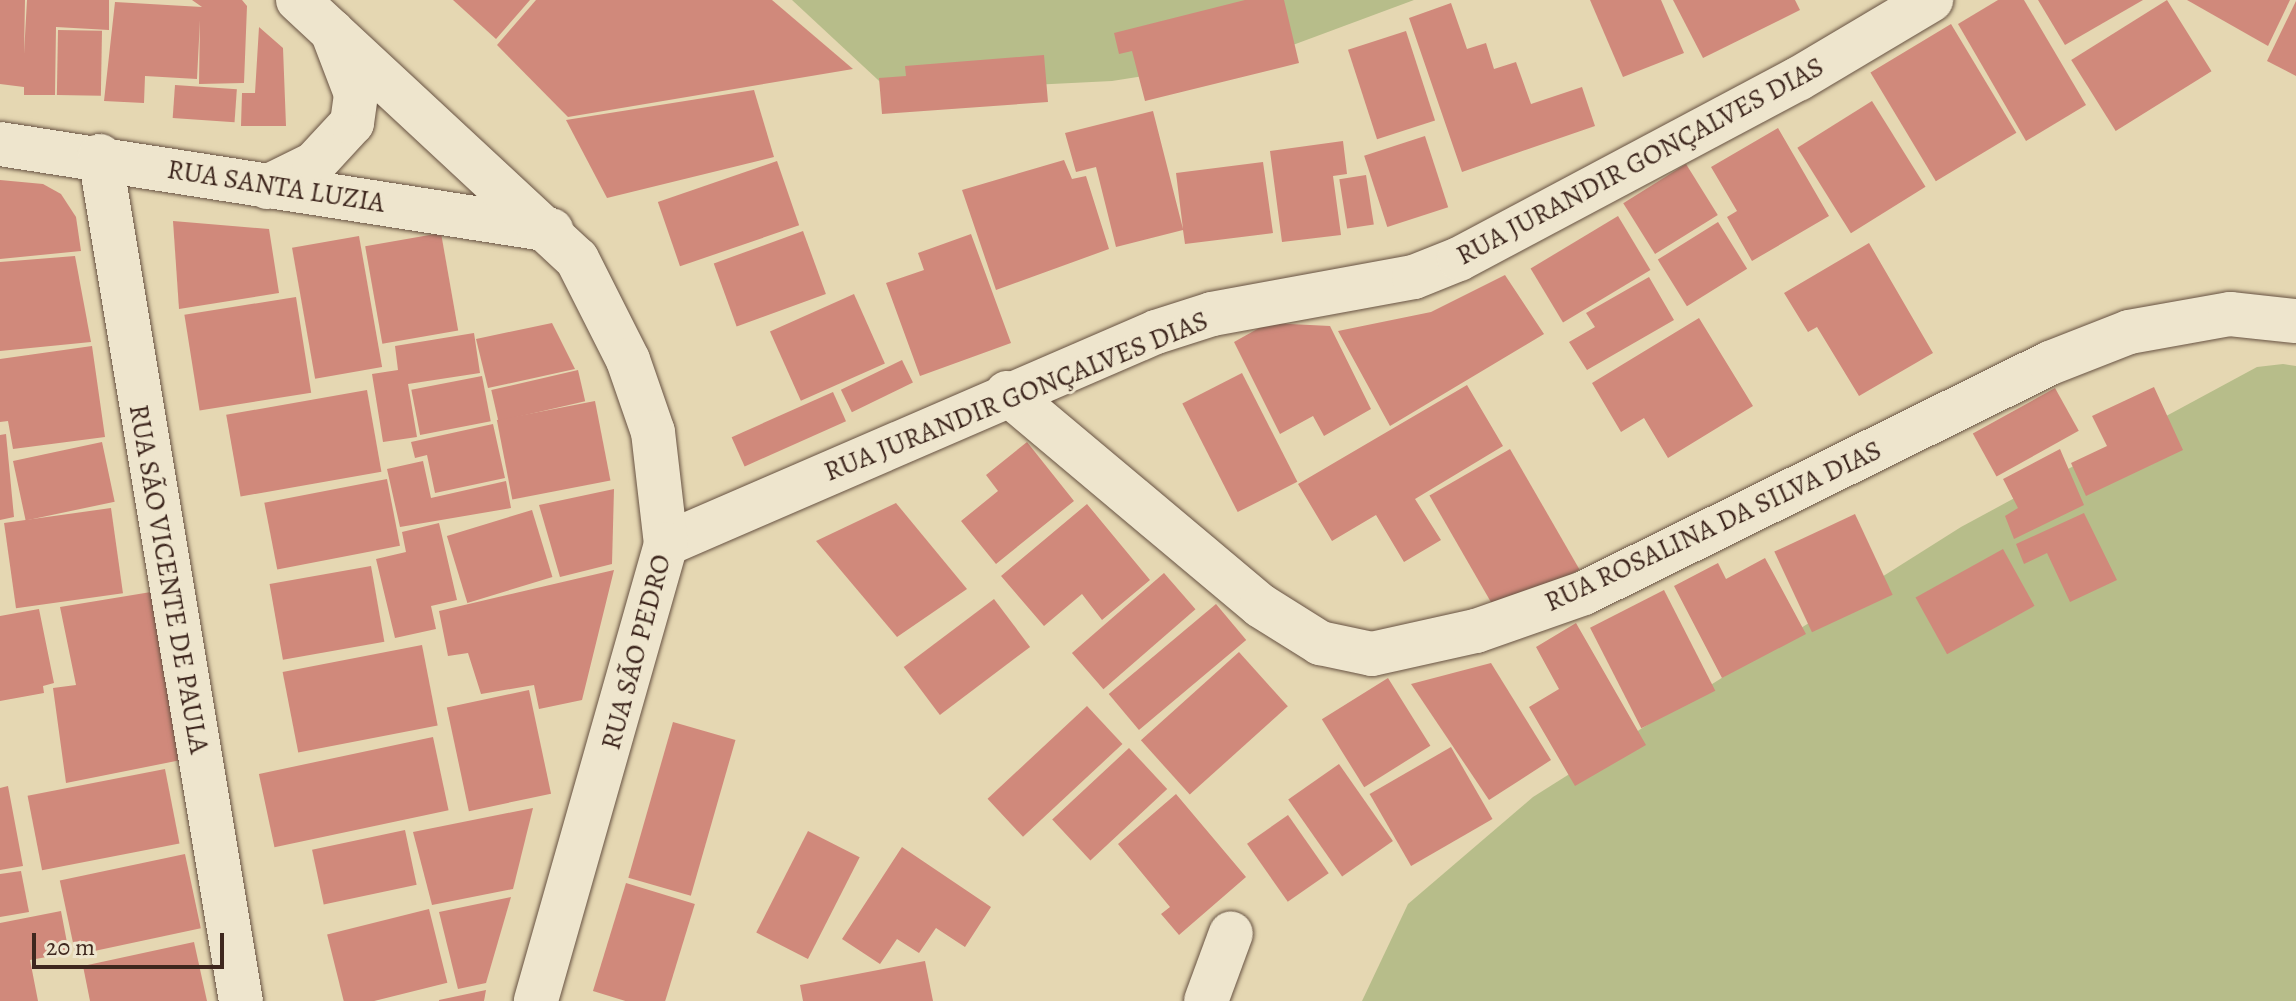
<!DOCTYPE html>
<meta charset="utf-8">
<style>
body{margin:0}
#map{position:relative;width:2296px;height:1001px;overflow:hidden;background:#e5d7b2;font-family:Alegreya,serif}
div>[style]{position:absolute}
[style*='--x']{left:calc(var(--x)*1px);top:calc(var(--y)*1px);width:calc(var(--w)*1px);rotate:calc(var(--a)*1deg)}
.green>*{inset:0;background:#b7bd8a}
.building>*{inset:0;background:#d0897b;transform-origin:0 0}
.roads{filter:drop-shadow(0 0 2px #685343) drop-shadow(0 0 2px #685343)}
.street>*{height:44px;margin:-22px;padding:0 22px;transform-origin:22px;border-radius:22px;background:#eee5cd}
.secondary>*{height:44px;margin:-22px;padding:0 22px;transform-origin:22px;border-radius:22px;background:#eee5cd}
span{translate:-50% -50%;white-space:nowrap;text-align:center;line-height:1.15;-webkit-text-stroke:6px #eee5cd;paint-order:stroke}
.street-label{font-size:28px;color:#3e271e}
.scale{position:absolute;left:32px;top:933px;width:192px;height:36px;box-sizing:border-box;border:4px solid #3e271e;border-top:0;padding-left:10px;font-size:24px;line-height:28px;white-space:nowrap;color:#3e271e;-webkit-text-stroke:6px #eee5cd;paint-order:stroke}
</style>
<div id="map">
<div class="green">
<i style="clip-path:polygon(792px 0,1414px 0,1258px 58px,1112px 81px,891px 92px)"></i>
<i style="clip-path:polygon(2283px 364px,2296px 366px,2296px 1001px,1362px 1001px,1408px 904px,1533px 797px,1961px 527px,2257px 367px)"></i>
</div>
<div class="building">
<i style="clip-path:polygon(0 0,25px 0,24px 54px,27px 0,109px 0,109px 30px,56px 27px,55px 95px,24px 95px,24px 87px,0 84px)"></i>
<i style="clip-path:polygon(192px 0,242px 0,247px 6px,244px 83px,199px 84px,200px 20px,197px 79px,145px 76px,144px 103px,104px 101px,115px 2px,202px 7px)"></i>
<i style="clip-path:polygon(453px 0,530px 0,496px 39px)"></i>
<i style="clip-path:polygon(536px 0,772px 0,853px 69px,568px 117px,497px 45px)"></i>
<i style="clip-path:polygon(1245px 0,1284px 0,1299px 63px,1145px 101px,1132px 51px,1119px 54px,1114px 33px)"></i>
<i style="clip-path:polygon(1590px 0,1661px 0,1684px 53px,1623px 77px)"></i>
<i style="clip-path:polygon(1673px 0,1795px 0,1800px 10px,1703px 58px)"></i>
<i style="clip-path:polygon(1998px 0,2024px 0,2086px 105px,2026px 141px,1958px 24px)"></i>
<i style="clip-path:polygon(2038px 0,2143px 0,2065px 45px)"></i>
<i style="left:2167px;top:0;width:84px;height:113px;rotate:58deg"></i>
<i style="clip-path:polygon(2187px 0,2290px 0,2268px 46px)"></i>
<i style="clip-path:polygon(2296px 1px,2296px 76px,2267px 61px)"></i>
<i style="clip-path:polygon(1451px 3px,1467px 49px,1486px 43px,1494px 69px,1516px 62px,1531px 104px,1582px 87px,1595px 126px,1462px 172px,1409px 18px)"></i>
<i style="left:1951px;top:24px;width:127px;height:94px;rotate:59deg"></i>
<i style="clip-path:polygon(259px 27px,283px 48px,286px 126px,241px 126px,242px 93px,255px 93px)"></i>
<i style="left:58px;top:30px;width:44px;height:65px;rotate:1deg"></i>
<i style="left:1406px;top:31px;width:94px;height:61px;rotate:72deg"></i>
<i style="clip-path:polygon(1044px 55px,1048px 102px,882px 114px,879px 78px,906px 76px,905px 66px)"></i>
<i style="left:175px;top:85px;width:62px;height:33px;rotate:4deg"></i>
<i style="clip-path:polygon(754px 90px,774px 157px,607px 198px,566px 120px)"></i>
<i style="left:1872px;top:101px;width:101px;height:88px;rotate:58deg"></i>
<i style="clip-path:polygon(1153px 111px,1183px 229px,1176px 173px,1263px 162px,1273px 233px,1185px 244px,1183px 230px,1116px 247px,1096px 167px,1076px 172px,1065px 133px)"></i>
<i style="clip-path:polygon(1778px 128px,1829px 216px,1752px 261px,1727px 217px,1737px 211px,1711px 167px)"></i>
<i style="left:1425px;top:136px;width:75px;height:64px;rotate:72deg"></i>
<i style="clip-path:polygon(1343px 141px,1347px 174px,1333px 176px,1341px 235px,1282px 242px,1270px 151px)"></i>
<i style="clip-path:polygon(1064px 160px,1072px 179px,1086px 176px,1109px 249px,996px 290px,962px 190px)"></i>
<i style="left:777px;top:161px;width:68px;height:126px;rotate:71deg"></i>
<i style="left:1686px;top:164px;width:60px;height:74px;rotate:58deg"></i>
<i style="left:1366px;top:175px;width:50px;height:27px;rotate:81deg"></i>
<i style="clip-path:polygon(0 180px,43px 184px,61px 194px,76px 217px,81px 251px,0 259px)"></i>
<i style="left:1618px;top:216px;width:63px;height:102px;rotate:59deg"></i>
<i style="clip-path:polygon(173px 221px,269px 229px,279px 293px,179px 309px)"></i>
<i style="left:1718px;top:222px;width:55px;height:71px;rotate:58deg"></i>
<i style="left:803px;top:231px;width:67px;height:95px;rotate:70deg"></i>
<i style="left:441px;top:233px;width:99px;height:77px;rotate:80deg"></i>
<i style="clip-path:polygon(971px 234px,1011px 343px,920px 376px,886px 283px,924px 270px,918px 253px)"></i>
<i style="left:359px;top:236px;width:133px;height:68px;rotate:80deg"></i>
<i style="clip-path:polygon(1869px 243px,1933px 353px,1859px 396px,1817px 327px,1808px 332px,1784px 293px)"></i>
<i style="clip-path:polygon(75px 256px,91px 342px,0 351px,0 262px)"></i>
<i style="clip-path:polygon(1505px 275px,1544px 334px,1390px 426px,1338px 331px,1431px 312px)"></i>
<i style="clip-path:polygon(1649px 277px,1674px 320px,1587px 370px,1569px 342px,1595px 327px,1586px 313px)"></i>
<i style="left:854px;top:294px;width:76px;height:92px;rotate:66deg"></i>
<i style="left:296px;top:297px;width:97px;height:113px;rotate:81deg"></i>
<i style="clip-path:polygon(1699px 318px,1753px 406px,1668px 458px,1644px 418px,1621px 432px,1592px 383px)"></i>
<i style="clip-path:polygon(552px 323px,575px 369px,488px 388px,476px 339px)"></i>
<i style="clip-path:polygon(1268px 323px,1330px 326px,1371px 409px,1324px 436px,1313px 416px,1280px 434px,1234px 342px)"></i>
<i style="clip-path:polygon(474px 333px,480px 373px,408px 384px,417px 437px,383px 442px,372px 374px,398px 370px,395px 346px)"></i>
<i style="clip-path:polygon(92px 346px,105px 437px,13px 449px,8px 421px,0 422px,0 359px)"></i>
<i style="left:902px;top:360px;width:25px;height:68px;rotate:64deg"></i>
<i style="left:578px;top:370px;width:32px;height:89px;rotate:77deg"></i>
<i style="left:1242px;top:373px;width:122px;height:67px;rotate:63deg"></i>
<i style="left:482px;top:376px;width:46px;height:72px;rotate:79deg"></i>
<i style="clip-path:polygon(1467px 385px,1503px 446px,1415px 499px,1441px 540px,1404px 562px,1376px 515px,1332px 541px,1298px 484px)"></i>
<i style="clip-path:polygon(2154px 387px,2183px 450px,2086px 496px,2071px 463px,2107px 446px,2092px 416px)"></i>
<i style="left:2055px;top:388px;width:49px;height:94px;rotate:61deg"></i>
<i style="left:367px;top:390px;width:83px;height:143px;rotate:80deg"></i>
<i style="left:833px;top:392px;width:32px;height:111px;rotate:66deg"></i>
<i style="left:595px;top:401px;width:81px;height:100px;rotate:79deg"></i>
<i style="clip-path:polygon(493px 424px,505px 478px,435px 493px,427px 455px,415px 458px,411px 442px)"></i>
<i style="clip-path:polygon(6px 434px,14px 517px,0 520px,0 435px)"></i>
<i style="left:102px;top:442px;width:61px;height:91px;rotate:78deg"></i>
<i style="clip-path:polygon(1027px 442px,1074px 501px,996px 564px,961px 521px,998px 491px,986px 475px)"></i>
<i style="left:1510px;top:449px;width:139px;height:93px;rotate:60deg"></i>
<i style="clip-path:polygon(2060px 449px,2084px 505px,2014px 539px,2005px 516px,2018px 508px,2003px 479px)"></i>
<i style="clip-path:polygon(423px 461px,431px 498px,506px 481px,511px 508px,400px 527px,387px 469px)"></i>
<i style="left:387px;top:479px;width:68px;height:125px;rotate:79deg"></i>
<i style="clip-path:polygon(614px 489px,612px 564px,560px 577px,539px 505px)"></i>
<i style="clip-path:polygon(896px 503px,967px 589px,897px 637px,816px 541px)"></i>
<i style="clip-path:polygon(1087px 504px,1150px 580px,1102px 620px,1082px 594px,1044px 626px,1001px 576px)"></i>
<i style="left:111px;top:508px;width:86px;height:108px;rotate:82deg"></i>
<i style="left:532px;top:510px;width:70px;height:89px;rotate:73deg"></i>
<i style="clip-path:polygon(2084px 513px,2117px 580px,2070px 602px,2047px 553px,2024px 564px,2016px 544px)"></i>
<i style="left:1855px;top:514px;width:89px;height:89px;rotate:65deg"></i>
<i style="clip-path:polygon(439px 523px,457px 600px,431px 606px,436px 629px,395px 638px,376px 559px,406px 552px,402px 532px)"></i>
<i style="left:2003px;top:549px;width:65px;height:100px;rotate:61deg"></i>
<i style="clip-path:polygon(1765px 558px,1806px 634px,1722px 678px,1674px 586px,1718px 563px,1726px 579px)"></i>
<i style="left:371px;top:566px;width:77px;height:103px;rotate:80deg"></i>
<i style="clip-path:polygon(614px 570px,582px 700px,539px 709px,534px 685px,481px 694px,468px 653px,448px 656px,439px 611px)"></i>
<i style="left:1164px;top:573px;width:48px;height:122px;rotate:49deg"></i>
<i style="left:1664px;top:590px;width:113px;height:83px;rotate:63deg"></i>
<i style="clip-path:polygon(157px 591px,186px 759px,66px 783px,53px 688px,76px 685px,60px 607px)"></i>
<i style="left:994px;top:599px;width:60px;height:113px;rotate:53deg"></i>
<i style="left:1216px;top:604px;width:47px;height:140px;rotate:50deg"></i>
<i style="clip-path:polygon(39px 609px,54px 683px,43px 686px,44px 693px,0 701px,0 616px)"></i>
<i style="clip-path:polygon(1576px 623px,1646px 745px,1575px 786px,1529px 707px,1559px 689px,1536px 647px)"></i>
<i style="left:422px;top:645px;width:82px;height:142px;rotate:79deg"></i>
<i style="left:1239px;top:652px;width:73px;height:132px;rotate:48deg"></i>
<i style="clip-path:polygon(1491px 663px,1551px 760px,1489px 800px,1411px 684px)"></i>
<i style="left:1388px;top:678px;width:80px;height:78px;rotate:58deg"></i>
<i style="left:529px;top:690px;width:106px;height:84px;rotate:78deg"></i>
<i style="left:1087px;top:706px;width:52px;height:136px;rotate:47deg"></i>
<i style="left:673px;top:722px;width:65px;height:162px;rotate:16deg"></i>
<i style="left:433px;top:737px;width:75px;height:178px;rotate:78deg"></i>
<i style="left:1451px;top:747px;width:83px;height:94px;rotate:60deg"></i>
<i style="left:1129px;top:748px;width:56px;height:105px;rotate:47deg"></i>
<i style="left:1339px;top:764px;width:94px;height:62px;rotate:55deg"></i>
<i style="left:165px;top:769px;width:76px;height:140px;rotate:79deg"></i>
<i style="clip-path:polygon(8px 786px,23px 866px,0 870px,0 788px)"></i>
<i style="clip-path:polygon(1176px 794px,1246px 877px,1179px 935px,1161px 914px,1170px 907px,1118px 844px)"></i>
<i style="clip-path:polygon(533px 808px,513px 889px,432px 905px,413px 832px)"></i>
<i style="left:1288px;top:815px;width:71px;height:50px;rotate:55deg"></i>
<i style="left:405px;top:830px;width:56px;height:95px;rotate:78deg"></i>
<i style="left:808px;top:831px;width:58px;height:114px;rotate:27deg"></i>
<i style="clip-path:polygon(902px 847px,991px 907px,965px 947px,936px 928px,919px 953px,897px 939px,880px 964px,842px 939px)"></i>
<i style="left:185px;top:854px;width:76px;height:128px;rotate:78deg"></i>
<i style="clip-path:polygon(21px 871px,29px 912px,0 917px,0 874px)"></i>
<i style="left:626px;top:883px;width:72px;height:113px;rotate:17deg"></i>
<i style="clip-path:polygon(511px 897px,486px 983px,458px 989px,439px 912px)"></i>
<i style="left:429px;top:909px;width:76px;height:105px;rotate:76deg"></i>
<i style="clip-path:polygon(61px 911px,69px 953px,30px 960px,38px 1001px,0 1001px,0 923px)"></i>
<i style="clip-path:polygon(194px 942px,207px 1001px,90px 1001px,83px 966px)"></i>
<i style="clip-path:polygon(925px 961px,933px 1001px,803px 1001px,800px 985px)"></i>
<i style="clip-path:polygon(486px 990px,484px 1001px,439px 1001px,439px 1000px)"></i>
</div>
<div class="roads">
<div class="street">
<i style="--x:0;--y:144;--w:558;--a:8.87"></i>
<i style="--x:100;--y:156;--w:857;--a:80.53"></i>
<i style="--x:267;--y:187;--w:52;--a:-26.1"></i>
<i style="--x:314;--y:164;--w:56;--a:-47.2"></i>
<i style="--x:352;--y:123;--w:29;--a:-82"></i>
<i style="--x:356;--y:94;--w:67;--a:-110.9"></i>
<i style="--x:1007;--y:393;--w:331;--a:40"></i>
<i style="--x:1261;--y:606;--w:70;--a:32.1"></i>
<i style="--x:1320;--y:643;--w:53;--a:11.9"></i>
<i style="--x:1372;--y:654;--w:107;--a:-12.5"></i>
<i style="--x:1476;--y:631;--w:114;--a:-19.4"></i>
<i style="--x:1584;--y:593;--w:520;--a:-26.27"></i>
<i style="--x:2050;--y:363;--w:85;--a:-21.4"></i>
<i style="--x:2129;--y:332;--w:103;--a:-10.1"></i>
<i style="--x:2230;--y:314;--w:66;--a:6.1"></i>
<i style="--x:666;--y:544;--w:534;--a:-23.4"></i>
<i style="--x:1156;--y:332;--w:59;--a:-17.8"></i>
<i style="--x:1212;--y:314;--w:205;--a:-10.4"></i>
<i style="--x:1414;--y:277;--w:48;--a:-21.8"></i>
<i style="--x:1459;--y:259;--w:384;--a:-28"></i>
<i style="--x:1798;--y:79;--w:155;--a:-30.7"></i>
<i style="--x:1206;--y:1001;--w:72;--a:-69.8"></i>
</div>
<div class="secondary">
<i style="--x:298;--y:0;--w:381;--a:42.9"></i>
<i style="--x:577;--y:259;--w:113;--a:63.2"></i>
<i style="--x:628;--y:360;--w:76;--a:70.9"></i>
<i style="--x:653;--y:432;--w:113;--a:83.4"></i>
<i style="--x:666;--y:544;--w:475;--a:105.9"></i>
</div>
</div>
<div class="street-label">
<span style="left:1640px;top:161px;rotate:-28deg">RUA JURANDIR GONÇALVES DIAS</span>
<span style="left:276px;top:186px;rotate:9deg">RUA SANTA LUZIA</span>
<span style="left:1016px;top:396px;rotate:-22deg">RUA JURANDIR GONÇALVES DIAS</span>
<span style="left:1713px;top:526px;rotate:-25deg">RUA ROSALINA DA SILVA DIAS</span>
<span style="left:169px;top:579px;rotate:80deg">RUA SÃO VICENTE DE PAULA</span>
<span style="left:636px;top:652px;rotate:-75deg">RUA SÃO PEDRO</span>
</div>
<div class="scale">20 m</div>
</div>
